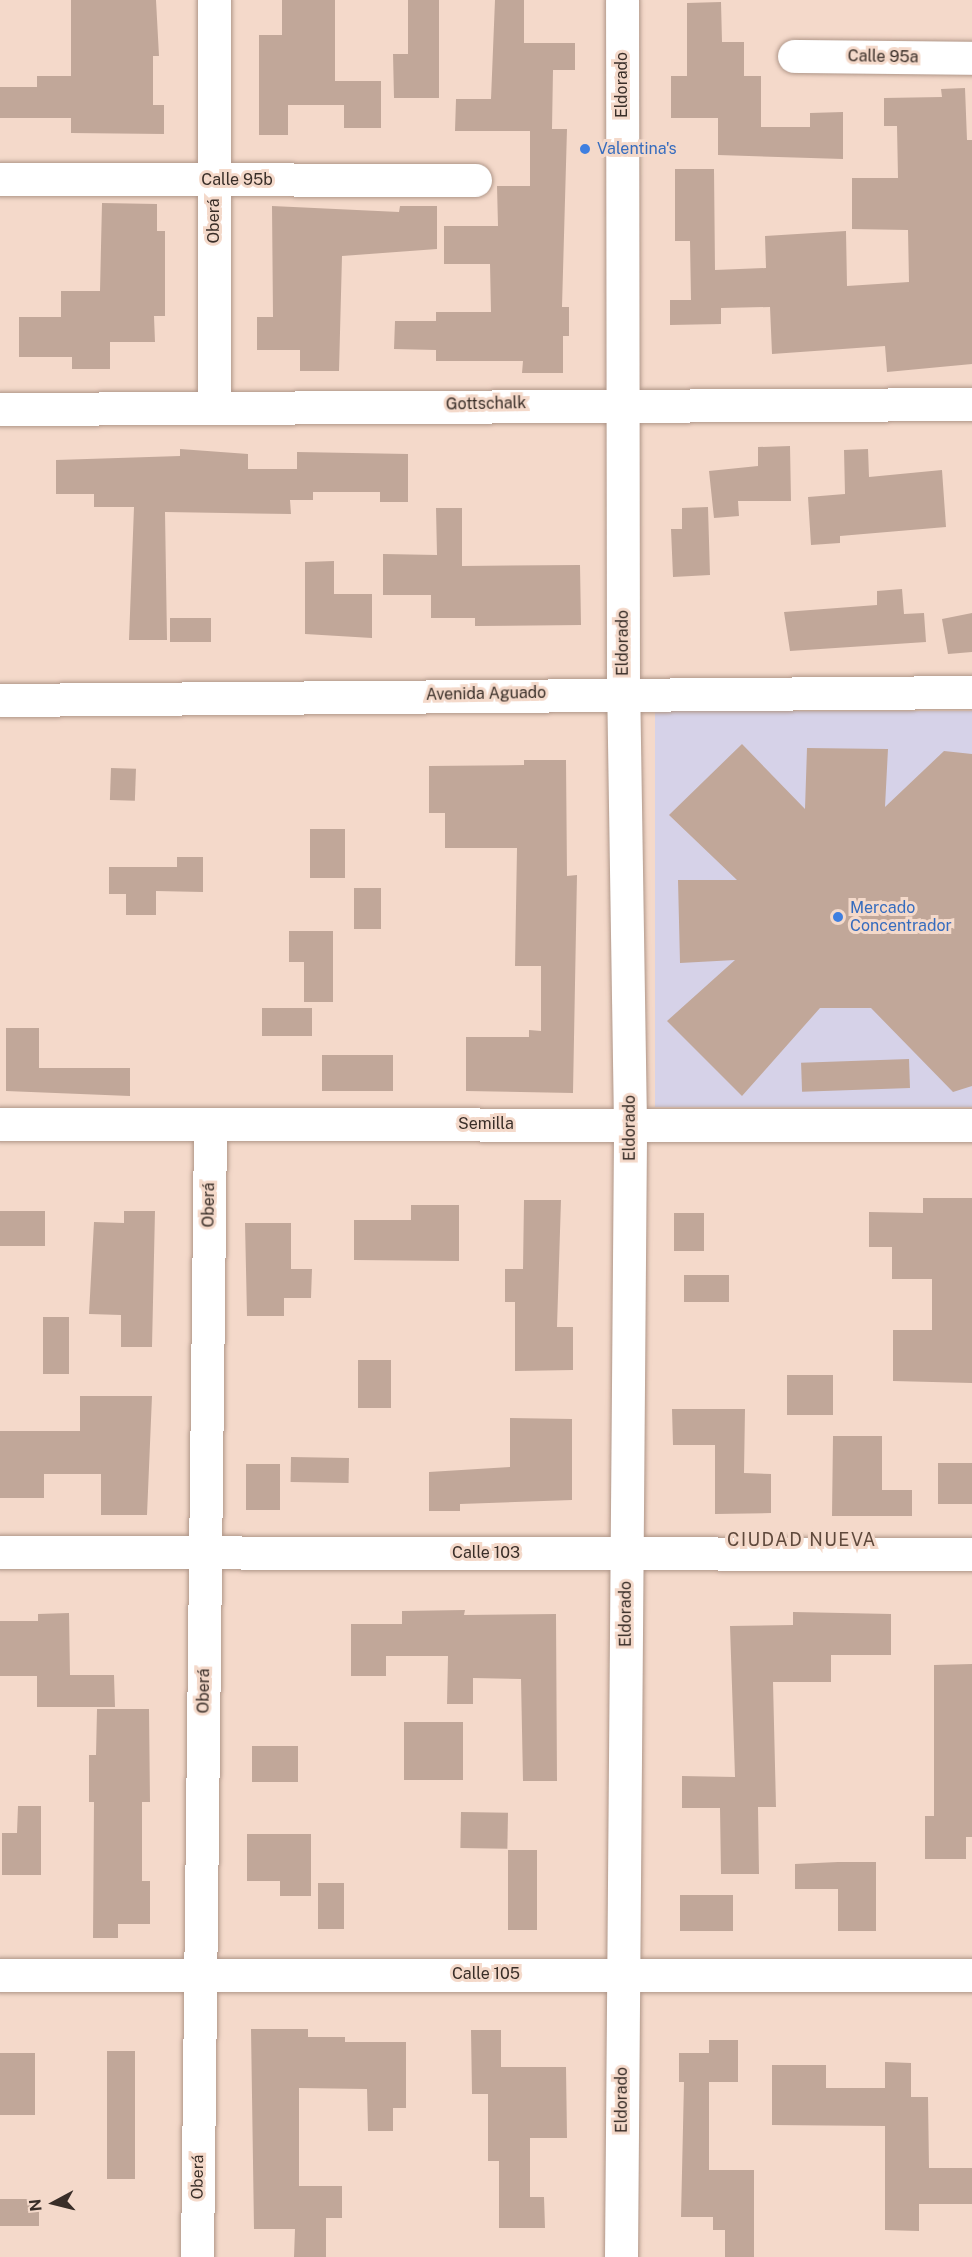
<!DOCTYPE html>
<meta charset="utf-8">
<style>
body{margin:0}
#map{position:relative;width:972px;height:2257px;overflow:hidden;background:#f4d9ca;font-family:"Public Sans",sans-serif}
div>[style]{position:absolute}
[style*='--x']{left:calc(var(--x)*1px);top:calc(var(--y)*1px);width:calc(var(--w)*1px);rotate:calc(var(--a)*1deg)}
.commercial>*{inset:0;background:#d6d2e8;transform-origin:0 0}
.building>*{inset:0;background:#c1a799;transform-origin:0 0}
.roads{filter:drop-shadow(0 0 2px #af9688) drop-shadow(0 0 2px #af9688)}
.minor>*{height:33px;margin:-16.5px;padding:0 16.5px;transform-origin:16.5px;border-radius:16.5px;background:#fff}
.major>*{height:33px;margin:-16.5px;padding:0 16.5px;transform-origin:16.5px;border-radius:16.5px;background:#fff}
.dots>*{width:16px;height:16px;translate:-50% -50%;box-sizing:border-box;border:3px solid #f4d9ca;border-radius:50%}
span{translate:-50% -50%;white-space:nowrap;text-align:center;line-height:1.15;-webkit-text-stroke:6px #f4d9ca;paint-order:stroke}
.street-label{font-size:16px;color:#392e28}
.shop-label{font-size:16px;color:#366cbe}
.left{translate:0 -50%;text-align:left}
.neighbourhood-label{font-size:18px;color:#5f493c;letter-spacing:1.5px}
.north{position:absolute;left:24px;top:2173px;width:60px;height:60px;-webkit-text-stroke:4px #f4d9ca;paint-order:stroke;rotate:263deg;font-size:16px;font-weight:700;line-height:24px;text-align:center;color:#392e28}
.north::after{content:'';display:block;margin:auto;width:21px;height:27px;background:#392e28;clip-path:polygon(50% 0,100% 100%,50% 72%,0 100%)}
</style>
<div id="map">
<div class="commercial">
<i style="left:655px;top:711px;width:317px;height:396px"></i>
</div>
<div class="building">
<i style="clip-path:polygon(71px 0,156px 0,159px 56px,153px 56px,153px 105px,164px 105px,164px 134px,71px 133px,71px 118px,0 118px,0 87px,37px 87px,37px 76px,71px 76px)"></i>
<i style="clip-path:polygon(282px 0,335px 0,335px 81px,381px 81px,381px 128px,344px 128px,344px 105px,288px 105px,288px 135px,259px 135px,259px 35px,282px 35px)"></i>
<i style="clip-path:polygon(408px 0,439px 0,439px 98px,394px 98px,393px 54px,408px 54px)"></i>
<i style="clip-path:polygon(495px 0,524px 0,524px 43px,575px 43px,575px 70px,553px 70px,552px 129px,567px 129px,562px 307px,569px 307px,569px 336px,563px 336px,563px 373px,522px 373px,523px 361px,436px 361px,436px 350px,394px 349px,395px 321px,436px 321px,436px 312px,491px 312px,490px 264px,444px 264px,444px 226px,498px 226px,497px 186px,530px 186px,530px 131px,455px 131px,456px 99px,491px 99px)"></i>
<i style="clip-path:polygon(721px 2px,722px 42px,744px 42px,744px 76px,761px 76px,761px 127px,810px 127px,810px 113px,843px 112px,843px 159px,718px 155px,718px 118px,671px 118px,671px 76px,687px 76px,687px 3px)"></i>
<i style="clip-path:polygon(965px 88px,967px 140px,972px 140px,972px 364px,887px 372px,885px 346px,772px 354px,770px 307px,721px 308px,721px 324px,670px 325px,670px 300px,691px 300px,690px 241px,675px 241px,675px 169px,714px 169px,715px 270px,766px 268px,765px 236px,846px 231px,847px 286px,909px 282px,908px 230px,852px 229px,852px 178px,898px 178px,897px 126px,884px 126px,884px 98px,942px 97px,941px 89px)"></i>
<i style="clip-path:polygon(102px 203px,157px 204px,157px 231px,165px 231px,165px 316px,154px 316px,155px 342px,110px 342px,110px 369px,72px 369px,72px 357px,19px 357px,19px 317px,61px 317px,61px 291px,100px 291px)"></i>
<i style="clip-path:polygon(272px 206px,399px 212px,400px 206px,437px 206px,437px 249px,342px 256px,339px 371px,300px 371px,300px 350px,257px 350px,257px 317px,273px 317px)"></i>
<i style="clip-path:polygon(790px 446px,791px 501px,738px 501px,739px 516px,714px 518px,709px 471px,758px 466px,758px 447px)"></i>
<i style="clip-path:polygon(180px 449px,248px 454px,248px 469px,297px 469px,297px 452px,408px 454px,408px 502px,380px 502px,380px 492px,313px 492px,313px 500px,290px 500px,291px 514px,165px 512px,167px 640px,129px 640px,134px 507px,94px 507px,94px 494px,56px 494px,56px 460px,180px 456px)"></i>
<i style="clip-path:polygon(868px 449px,869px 477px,942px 470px,946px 527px,840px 536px,840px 543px,811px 545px,808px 497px,845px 494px,844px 450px)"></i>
<i style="clip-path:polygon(708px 507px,710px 575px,673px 577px,671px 529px,682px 529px,682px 508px)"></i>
<i style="clip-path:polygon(436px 508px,462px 508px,462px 566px,580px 565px,581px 625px,475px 626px,475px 618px,431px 618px,431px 595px,383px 595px,383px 554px,437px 555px)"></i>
<i style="clip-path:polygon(334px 561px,334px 594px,372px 594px,372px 638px,305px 634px,305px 562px)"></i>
<i style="clip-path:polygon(902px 589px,904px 614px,924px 613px,926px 642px,790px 651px,784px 612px,877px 605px,877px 591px)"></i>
<i style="clip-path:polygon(972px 613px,972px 652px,948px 654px,942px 619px)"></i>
<i style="left:211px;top:618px;width:24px;height:41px;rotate:90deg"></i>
<i style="clip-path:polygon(742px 744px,805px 809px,807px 748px,888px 749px,885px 807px,944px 751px,972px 754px,972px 1086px,953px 1092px,871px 1008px,820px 1008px,742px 1096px,667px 1021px,735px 960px,680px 963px,678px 880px,737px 880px,669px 815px)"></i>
<i style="clip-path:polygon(524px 760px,566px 760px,567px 876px,577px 875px,573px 1093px,466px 1091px,466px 1037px,529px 1037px,529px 1030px,541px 1031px,541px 966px,515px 966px,517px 848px,445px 848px,445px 813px,429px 813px,429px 766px,524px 765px)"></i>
<i style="left:111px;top:768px;width:25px;height:32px;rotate:2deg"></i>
<i style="left:310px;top:829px;width:35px;height:49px"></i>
<i style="clip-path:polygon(177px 857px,203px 857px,203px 892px,156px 891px,156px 915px,126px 915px,126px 894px,109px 894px,109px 867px,177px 867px)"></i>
<i style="left:354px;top:888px;width:27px;height:41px"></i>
<i style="clip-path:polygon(289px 931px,333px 931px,333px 1002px,304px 1002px,304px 962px,289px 962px)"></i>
<i style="left:312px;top:1008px;width:28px;height:50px;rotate:90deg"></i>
<i style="clip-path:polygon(6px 1028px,39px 1028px,39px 1068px,130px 1068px,130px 1096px,6px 1091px)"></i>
<i style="left:393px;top:1055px;width:36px;height:71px;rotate:90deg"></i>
<i style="left:909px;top:1059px;width:29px;height:108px;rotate:88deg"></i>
<i style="clip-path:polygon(923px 1198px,972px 1198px,972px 1383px,893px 1381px,893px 1330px,932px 1330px,932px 1279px,892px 1279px,892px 1247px,869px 1247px,869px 1212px,923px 1213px)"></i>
<i style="clip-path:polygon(524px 1200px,561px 1200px,557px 1327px,573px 1327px,573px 1370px,515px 1371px,515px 1302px,505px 1302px,505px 1269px,523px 1269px)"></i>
<i style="clip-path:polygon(411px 1205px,459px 1205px,459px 1261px,354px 1260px,354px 1220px,411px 1220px)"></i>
<i style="left:0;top:1211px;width:45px;height:35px"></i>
<i style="clip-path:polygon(124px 1211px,155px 1211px,152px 1347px,121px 1347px,121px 1315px,89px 1314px,94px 1222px,124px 1223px)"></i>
<i style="left:674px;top:1213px;width:30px;height:38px"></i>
<i style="clip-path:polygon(245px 1223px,291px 1223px,291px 1269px,312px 1269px,311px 1298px,284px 1298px,284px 1316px,247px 1316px)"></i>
<i style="left:684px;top:1275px;width:45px;height:27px"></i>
<i style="left:43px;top:1317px;width:26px;height:57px"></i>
<i style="left:358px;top:1360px;width:33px;height:48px"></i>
<i style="left:787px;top:1375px;width:46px;height:40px"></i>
<i style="clip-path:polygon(80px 1396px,152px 1396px,147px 1515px,101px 1515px,101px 1474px,44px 1474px,44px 1498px,0 1498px,0 1431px,80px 1431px)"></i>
<i style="clip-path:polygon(672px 1409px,745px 1409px,744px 1473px,771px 1474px,771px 1513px,715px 1514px,715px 1445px,673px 1445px)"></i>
<i style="clip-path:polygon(510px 1418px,572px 1419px,572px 1500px,460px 1504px,460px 1511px,429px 1511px,429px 1472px,510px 1467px)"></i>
<i style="clip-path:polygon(833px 1436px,882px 1436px,882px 1490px,912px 1490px,912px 1516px,832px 1516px)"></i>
<i style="left:291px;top:1457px;width:58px;height:25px;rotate:1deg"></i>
<i style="left:938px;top:1463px;width:34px;height:41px"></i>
<i style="left:246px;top:1464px;width:34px;height:46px"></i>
<i style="clip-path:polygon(465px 1610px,464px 1615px,556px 1614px,557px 1781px,523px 1781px,521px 1679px,473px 1678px,473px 1704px,447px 1704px,448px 1656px,386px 1656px,386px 1676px,351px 1676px,351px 1624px,402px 1624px,402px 1611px)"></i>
<i style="clip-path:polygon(793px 1612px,891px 1614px,891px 1655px,831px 1655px,831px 1682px,773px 1682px,776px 1807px,758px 1807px,759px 1874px,721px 1874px,720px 1808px,682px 1808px,682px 1776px,735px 1777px,730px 1626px,793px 1625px)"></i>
<i style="clip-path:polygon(69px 1613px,70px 1675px,114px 1675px,115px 1707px,37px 1707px,37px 1676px,0 1676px,0 1621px,38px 1621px,38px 1614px)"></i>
<i style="clip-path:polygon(972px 1664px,972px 1837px,966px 1837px,966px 1859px,925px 1859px,925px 1816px,934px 1816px,934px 1665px)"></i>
<i style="clip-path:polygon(97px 1709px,149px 1709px,150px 1802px,142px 1802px,142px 1881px,150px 1881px,150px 1924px,118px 1924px,118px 1938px,93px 1938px,94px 1802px,89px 1802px,89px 1755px,96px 1755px)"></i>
<i style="left:404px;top:1722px;width:59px;height:58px"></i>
<i style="left:252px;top:1746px;width:46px;height:36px"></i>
<i style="clip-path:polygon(18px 1806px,41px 1806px,41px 1875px,2px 1875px,2px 1833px,17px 1833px)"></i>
<i style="left:461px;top:1812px;width:47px;height:36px;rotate:1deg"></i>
<i style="clip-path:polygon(247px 1834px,311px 1834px,311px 1896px,280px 1896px,280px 1881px,247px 1881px)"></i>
<i style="left:508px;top:1850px;width:29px;height:80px"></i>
<i style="clip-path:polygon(838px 1862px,876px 1862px,876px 1931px,838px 1931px,838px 1889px,795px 1889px,795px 1864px)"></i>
<i style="left:318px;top:1883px;width:26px;height:46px"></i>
<i style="left:680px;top:1895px;width:53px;height:36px"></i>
<i style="clip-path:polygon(251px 2029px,308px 2029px,308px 2037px,345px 2037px,345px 2042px,406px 2042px,406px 2108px,393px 2108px,393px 2131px,368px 2131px,367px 2089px,299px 2088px,299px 2186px,342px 2186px,342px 2218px,326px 2218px,326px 2257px,294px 2257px,295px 2229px,254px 2229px)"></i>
<i style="clip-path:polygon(471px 2030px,501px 2030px,501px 2067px,566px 2067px,567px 2138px,530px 2138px,530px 2197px,544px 2197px,545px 2228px,499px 2228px,499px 2161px,488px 2161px,488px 2094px,472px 2094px)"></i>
<i style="clip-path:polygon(709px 2040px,738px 2040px,738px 2082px,709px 2082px,709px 2170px,754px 2170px,754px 2257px,725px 2257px,725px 2230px,713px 2230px,713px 2217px,681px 2217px,684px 2082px,679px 2082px,679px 2053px,709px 2053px)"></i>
<i style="left:107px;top:2051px;width:28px;height:128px"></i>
<i style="left:0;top:2053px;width:35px;height:62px"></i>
<i style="clip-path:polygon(885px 2062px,911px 2063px,911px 2097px,928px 2097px,929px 2168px,972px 2168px,972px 2204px,919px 2204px,919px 2231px,885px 2230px,885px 2126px,772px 2125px,772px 2065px,826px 2065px,826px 2088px,885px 2088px)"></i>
<i style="left:0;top:2199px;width:39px;height:27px"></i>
</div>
<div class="roads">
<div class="minor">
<i style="--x:214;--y:0;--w:407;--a:90"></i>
<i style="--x:794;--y:56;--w:178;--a:0.6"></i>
<i style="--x:0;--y:179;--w:475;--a:0.1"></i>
<i style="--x:0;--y:409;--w:972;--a:-0.29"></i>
<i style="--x:0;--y:1124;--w:972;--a:0.06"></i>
<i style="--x:0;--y:1552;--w:972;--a:0.12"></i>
<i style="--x:0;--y:1975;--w:972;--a:0"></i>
<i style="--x:197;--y:2257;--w:1132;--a:-89.34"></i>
<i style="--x:621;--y:2257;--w:1133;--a:-89.54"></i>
<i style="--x:630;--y:1124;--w:432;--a:-90.9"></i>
<i style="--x:623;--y:692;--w:692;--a:-90.08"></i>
</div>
<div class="major">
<i style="--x:0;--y:700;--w:972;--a:-0.47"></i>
</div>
</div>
<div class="dots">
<i style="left:585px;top:149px;background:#3f7fe0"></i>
<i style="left:838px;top:917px;background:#3f7fe0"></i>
</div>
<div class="street-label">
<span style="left:883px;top:57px;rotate:1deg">Calle 95a</span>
<span style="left:622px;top:85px;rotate:-90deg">Eldorado</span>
<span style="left:237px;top:180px">Calle 95b</span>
<span style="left:214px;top:221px;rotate:-90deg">Oberá</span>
<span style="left:486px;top:404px;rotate:-1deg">Gottschalk</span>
<span style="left:623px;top:643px;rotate:-90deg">Eldorado</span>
<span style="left:486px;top:694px;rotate:-1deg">Avenida Aguado</span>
<span style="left:486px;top:1124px">Semilla</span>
<span style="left:630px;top:1128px;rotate:-90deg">Eldorado</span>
<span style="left:209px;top:1205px;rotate:-89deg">Oberá</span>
<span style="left:486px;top:1553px">Calle 103</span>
<span style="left:626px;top:1614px;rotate:-90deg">Eldorado</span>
<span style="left:204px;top:1691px;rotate:-89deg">Oberá</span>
<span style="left:486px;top:1974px">Calle 105</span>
<span style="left:622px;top:2100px;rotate:-90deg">Eldorado</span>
<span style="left:198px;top:2177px;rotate:-89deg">Oberá</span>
</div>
<div class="shop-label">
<span class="left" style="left:597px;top:149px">Valentina's</span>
<span class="left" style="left:850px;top:917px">Mercado<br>Concentrador</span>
</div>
<div class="neighbourhood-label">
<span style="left:802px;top:1540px">CIUDAD NUEVA</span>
</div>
<div class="north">N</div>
</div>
